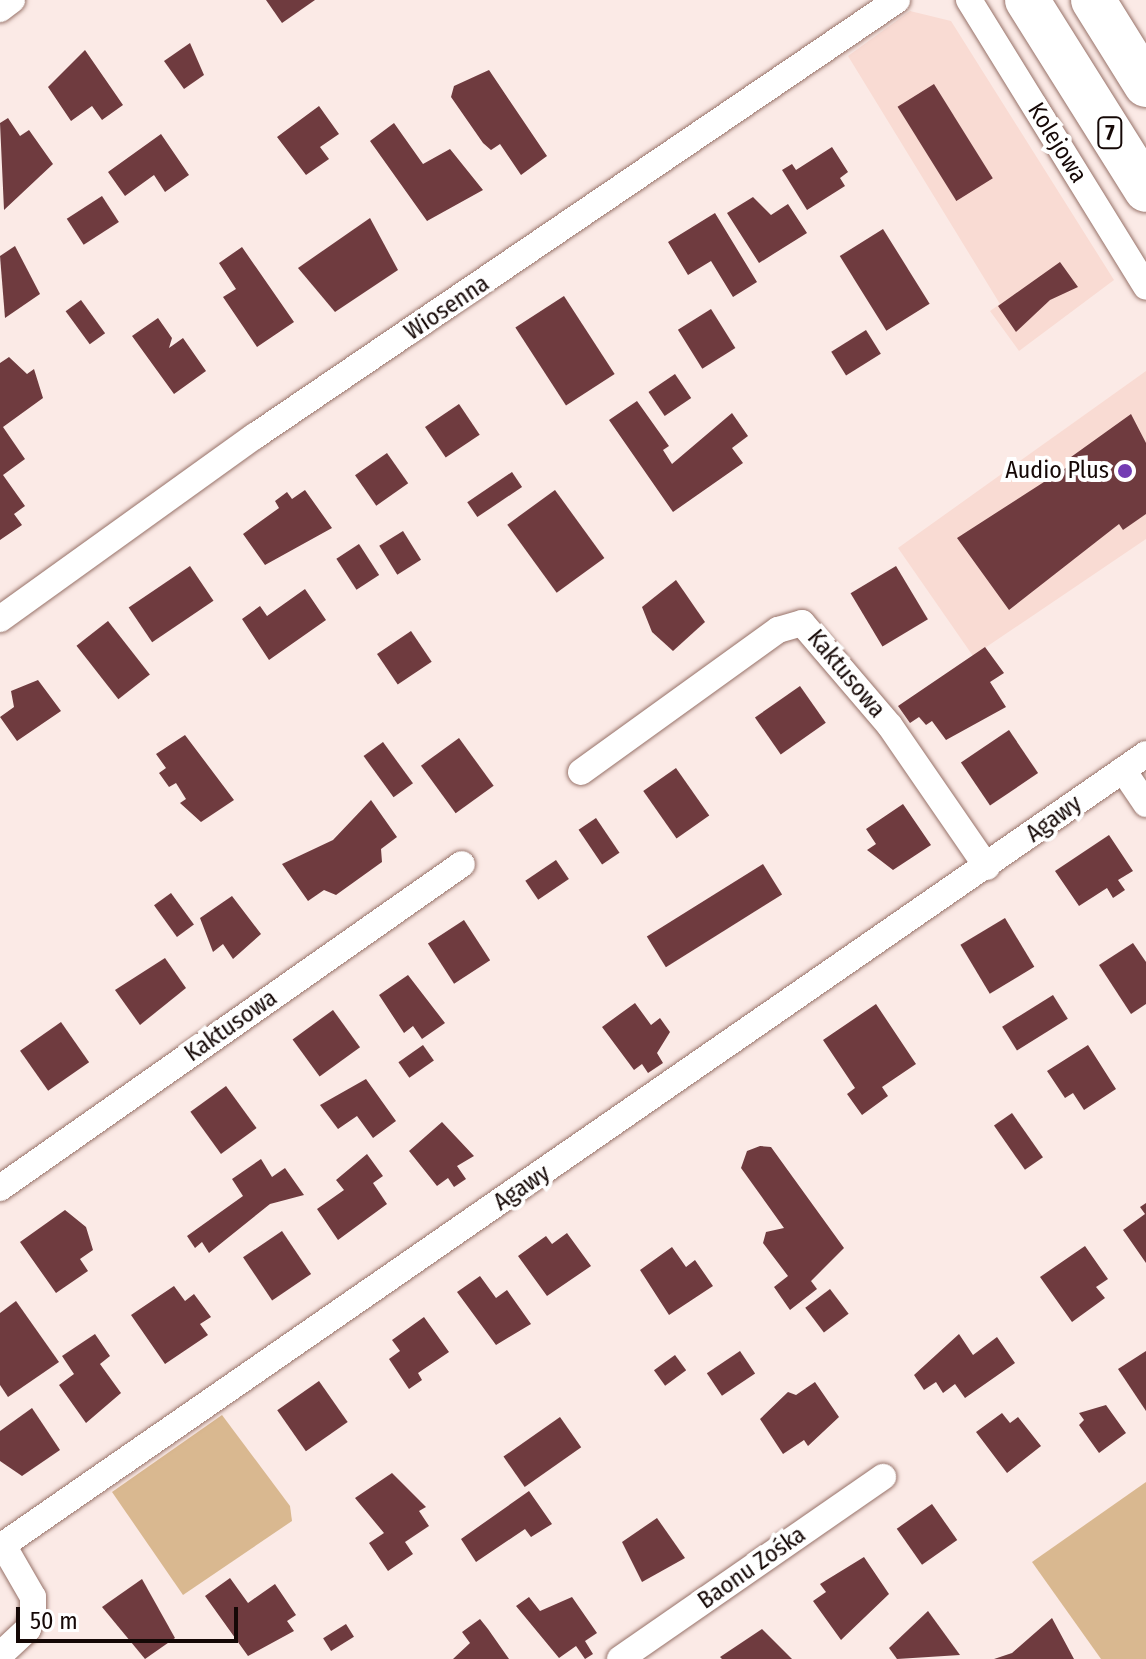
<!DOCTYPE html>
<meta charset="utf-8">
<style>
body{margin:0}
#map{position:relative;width:1146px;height:1659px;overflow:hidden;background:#fbeae6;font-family:"Fira Sans Condensed",sans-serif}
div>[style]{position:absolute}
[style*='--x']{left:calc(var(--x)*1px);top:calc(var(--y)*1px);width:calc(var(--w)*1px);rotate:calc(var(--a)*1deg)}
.built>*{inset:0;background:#f9dbd3}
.green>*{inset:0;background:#d9b890}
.building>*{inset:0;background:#6f3b3f;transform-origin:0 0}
.roads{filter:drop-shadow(0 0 2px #977269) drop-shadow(0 0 2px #977269)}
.street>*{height:26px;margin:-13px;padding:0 13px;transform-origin:13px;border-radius:13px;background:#fff}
.highway>*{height:44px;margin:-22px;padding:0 22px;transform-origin:22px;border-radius:22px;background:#fff}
.dots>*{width:22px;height:22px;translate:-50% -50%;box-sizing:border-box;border:4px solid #fff;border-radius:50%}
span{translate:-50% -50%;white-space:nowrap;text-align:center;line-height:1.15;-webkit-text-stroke:8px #fff;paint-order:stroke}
.shield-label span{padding:2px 6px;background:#fff;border:2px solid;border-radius:6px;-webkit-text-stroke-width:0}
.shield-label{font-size:22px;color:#150806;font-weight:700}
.street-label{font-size:24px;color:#150806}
.poi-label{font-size:24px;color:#150806}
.right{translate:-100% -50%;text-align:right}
.scale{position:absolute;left:16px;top:1607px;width:222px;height:36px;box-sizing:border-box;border:4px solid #150806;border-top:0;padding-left:10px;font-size:24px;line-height:28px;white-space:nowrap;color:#150806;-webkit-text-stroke:6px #fff;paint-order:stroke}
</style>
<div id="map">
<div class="built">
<i style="clip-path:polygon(910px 11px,951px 21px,1114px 280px,1019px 351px,990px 311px,1000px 304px,848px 56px)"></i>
<i style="clip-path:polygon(1146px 371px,1146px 539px,973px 656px,898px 548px)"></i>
</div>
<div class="green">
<i style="clip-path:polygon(222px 1415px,290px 1506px,292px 1521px,183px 1595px,112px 1492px)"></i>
<i style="clip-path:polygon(1146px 1482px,1146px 1659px,1101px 1659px,1032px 1562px)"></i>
</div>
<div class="building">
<i style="clip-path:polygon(266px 0,315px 0,282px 23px)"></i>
<i style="clip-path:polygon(190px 43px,204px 75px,184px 89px,164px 61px)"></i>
<i style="clip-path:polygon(85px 50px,123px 105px,102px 120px,92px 106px,71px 121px,48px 87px)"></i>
<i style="clip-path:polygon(489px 70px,547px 156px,521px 175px,500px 144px,491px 150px,483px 143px,451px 97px,454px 86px)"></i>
<i style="left:934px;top:84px;width:111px;height:43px;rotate:58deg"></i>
<i style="clip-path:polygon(319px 106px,339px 134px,320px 147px,329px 159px,306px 175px,277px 137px)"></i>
<i style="clip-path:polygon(8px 118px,20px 136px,29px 130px,53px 164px,4px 210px,0 123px)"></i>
<i style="clip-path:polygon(394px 123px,423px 164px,450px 149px,483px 190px,427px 221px,370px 141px)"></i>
<i style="clip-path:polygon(161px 134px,189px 175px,165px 192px,154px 175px,125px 196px,108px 172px)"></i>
<i style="clip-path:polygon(832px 147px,848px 172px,840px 178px,845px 186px,807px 210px,782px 170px,792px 164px,796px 170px)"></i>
<i style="left:102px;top:196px;width:31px;height:42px;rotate:57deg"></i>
<i style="clip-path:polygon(753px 197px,771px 215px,788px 204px,807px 233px,759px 263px,727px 213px)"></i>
<i style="clip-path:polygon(715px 213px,757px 282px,733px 297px,711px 261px,688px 275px,668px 242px)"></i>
<i style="clip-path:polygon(370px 218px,398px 270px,335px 312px,298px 268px)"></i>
<i style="left:883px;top:229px;width:88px;height:51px;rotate:58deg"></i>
<i style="clip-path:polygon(15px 246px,40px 294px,5px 318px,0 256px)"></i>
<i style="clip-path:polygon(242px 247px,294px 322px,257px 347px,223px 297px,236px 289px,219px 263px)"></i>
<i style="clip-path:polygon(1060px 262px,1078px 287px,1050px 300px,1016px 332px,998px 306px)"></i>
<i style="left:564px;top:296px;width:93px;height:58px;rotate:57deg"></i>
<i style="left:81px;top:300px;width:41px;height:19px;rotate:54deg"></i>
<i style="left:711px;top:309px;width:46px;height:39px;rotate:58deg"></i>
<i style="clip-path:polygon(158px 318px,172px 338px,169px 348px,183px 338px,206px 371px,174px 394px,132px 336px)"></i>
<i style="left:866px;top:330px;width:28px;height:41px;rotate:58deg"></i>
<i style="clip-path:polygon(9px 357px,27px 374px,34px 369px,43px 398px,3px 427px,25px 459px,3px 475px,25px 506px,14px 514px,22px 525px,0 540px,0 363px)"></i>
<i style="left:675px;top:374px;width:29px;height:32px;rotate:56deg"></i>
<i style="clip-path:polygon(637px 401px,669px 446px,663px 450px,672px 464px,732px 413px,748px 436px,732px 448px,743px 463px,673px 512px,609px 420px)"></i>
<i style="left:459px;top:404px;width:37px;height:41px;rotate:56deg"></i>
<i style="clip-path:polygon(1131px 414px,1146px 443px,1146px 514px,1123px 530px,1119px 524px,1009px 610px,957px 538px,1075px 462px,1071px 457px)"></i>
<i style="left:387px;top:453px;width:37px;height:39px;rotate:55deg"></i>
<i style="left:512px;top:472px;width:18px;height:54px;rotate:56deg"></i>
<i style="clip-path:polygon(305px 490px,332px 528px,265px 565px,243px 534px,279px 508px,275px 501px,287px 492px,292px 499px)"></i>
<i style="left:555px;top:490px;width:84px;height:59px;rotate:54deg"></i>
<i style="left:403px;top:531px;width:34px;height:28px;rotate:58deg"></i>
<i style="left:359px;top:544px;width:37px;height:27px;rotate:57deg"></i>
<i style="left:190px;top:566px;width:42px;height:74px;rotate:56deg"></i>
<i style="left:896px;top:566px;width:62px;height:53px;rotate:59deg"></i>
<i style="clip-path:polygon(676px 580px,705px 622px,673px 651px,652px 632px,642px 607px)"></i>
<i style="clip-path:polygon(305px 589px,326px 620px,269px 660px,242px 619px,260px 606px,267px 616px)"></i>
<i style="left:108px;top:621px;width:68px;height:40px;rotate:52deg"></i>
<i style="left:411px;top:631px;width:37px;height:41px;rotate:56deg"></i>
<i style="clip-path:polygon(985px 647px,1004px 673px,990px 682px,1006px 707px,946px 740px,932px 721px,926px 725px,919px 717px,910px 723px,898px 706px)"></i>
<i style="clip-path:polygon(38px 680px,61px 711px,17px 741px,0 717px,14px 707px,11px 691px)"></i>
<i style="left:800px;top:686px;width:45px;height:55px;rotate:55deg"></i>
<i style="left:1009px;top:730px;width:52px;height:58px;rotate:56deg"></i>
<i style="clip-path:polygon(185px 735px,234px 800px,201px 822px,180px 803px,186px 799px,176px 783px,169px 787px,159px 773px,166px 768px,156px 754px)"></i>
<i style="left:459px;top:738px;width:59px;height:47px;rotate:54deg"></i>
<i style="left:383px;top:742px;width:51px;height:24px;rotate:54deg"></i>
<i style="left:676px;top:768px;width:58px;height:40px;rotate:55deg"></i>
<i style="clip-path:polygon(371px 800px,397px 837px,381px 849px,382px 862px,336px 895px,324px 890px,308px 901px,282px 864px,333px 840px)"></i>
<i style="clip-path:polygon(903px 804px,931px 845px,893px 870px,867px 850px,876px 844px,866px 829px)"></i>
<i style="left:596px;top:818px;width:42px;height:21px;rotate:56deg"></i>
<i style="clip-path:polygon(1109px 835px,1133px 871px,1118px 880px,1125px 890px,1113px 898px,1107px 888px,1079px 906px,1055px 871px)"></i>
<i style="left:556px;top:860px;width:23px;height:37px;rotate:56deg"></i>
<i style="left:763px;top:864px;width:36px;height:137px;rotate:58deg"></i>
<i style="left:171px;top:893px;width:39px;height:21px;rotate:54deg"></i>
<i style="clip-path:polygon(232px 896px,261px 934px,233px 959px,223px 944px,213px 952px,200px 918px)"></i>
<i style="left:1005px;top:918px;width:57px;height:52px;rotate:59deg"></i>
<i style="left:464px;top:920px;width:48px;height:43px;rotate:57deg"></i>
<i style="clip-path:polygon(1133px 943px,1146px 962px,1146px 1004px,1131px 1014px,1099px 965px)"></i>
<i style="clip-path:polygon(165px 958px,186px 988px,140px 1025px,115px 990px)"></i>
<i style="clip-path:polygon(408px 975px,445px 1023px,422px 1039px,413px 1026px,404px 1033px,379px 995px)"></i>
<i style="left:1053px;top:995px;width:28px;height:60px;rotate:58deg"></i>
<i style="clip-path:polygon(635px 1003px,651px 1025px,660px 1018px,670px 1032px,657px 1053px,663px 1063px,648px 1073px,642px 1064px,634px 1070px,602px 1027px)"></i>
<i style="clip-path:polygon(876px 1004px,916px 1064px,882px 1087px,888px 1096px,862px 1115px,847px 1094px,855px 1088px,823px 1040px)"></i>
<i style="left:333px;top:1010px;width:46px;height:50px;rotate:54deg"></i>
<i style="left:61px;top:1022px;width:49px;height:50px;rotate:55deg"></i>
<i style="left:423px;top:1045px;width:19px;height:30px;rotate:55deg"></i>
<i style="clip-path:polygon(1088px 1045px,1116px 1089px,1084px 1110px,1073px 1093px,1065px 1098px,1047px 1071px)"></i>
<i style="clip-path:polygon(366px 1079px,396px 1121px,373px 1138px,357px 1116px,338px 1129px,320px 1105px)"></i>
<i style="left:226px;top:1086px;width:52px;height:44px;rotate:54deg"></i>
<i style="left:1012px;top:1113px;width:54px;height:22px;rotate:55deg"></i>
<i style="clip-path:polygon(442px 1122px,474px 1156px,457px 1166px,466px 1179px,454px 1187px,448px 1178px,437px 1186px,409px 1151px)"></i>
<i style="clip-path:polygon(760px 1146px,771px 1147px,844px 1248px,811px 1281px,817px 1289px,790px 1310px,774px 1287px,788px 1276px,763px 1243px,766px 1232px,784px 1228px,741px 1168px,747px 1151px)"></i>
<i style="clip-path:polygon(367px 1154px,383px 1176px,373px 1183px,387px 1204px,338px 1240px,317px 1209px,344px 1190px,336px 1180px)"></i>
<i style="clip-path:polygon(261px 1159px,272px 1177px,285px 1168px,304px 1195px,270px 1204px,209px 1253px,202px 1242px,195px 1248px,187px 1236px,243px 1196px,232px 1179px)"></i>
<i style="clip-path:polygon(1146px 1203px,1146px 1263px,1123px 1230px,1145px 1214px,1140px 1207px)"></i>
<i style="clip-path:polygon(65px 1210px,86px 1227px,93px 1250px,80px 1259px,88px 1271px,56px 1293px,20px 1242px)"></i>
<i style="left:282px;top:1231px;width:52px;height:47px;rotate:56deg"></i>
<i style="clip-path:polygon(567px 1233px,591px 1266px,547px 1296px,518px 1256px,546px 1236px,552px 1244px)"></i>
<i style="clip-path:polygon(1085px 1246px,1108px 1279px,1096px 1287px,1105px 1298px,1072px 1322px,1040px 1277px)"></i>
<i style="clip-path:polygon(672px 1247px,686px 1267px,695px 1260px,713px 1286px,669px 1315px,640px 1270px)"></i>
<i style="clip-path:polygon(480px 1276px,496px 1298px,507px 1290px,531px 1324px,496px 1345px,457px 1292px)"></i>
<i style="clip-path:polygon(174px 1286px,185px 1301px,194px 1294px,211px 1317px,200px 1324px,208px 1335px,165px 1364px,131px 1315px)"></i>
<i style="left:830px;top:1289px;width:31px;height:31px;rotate:53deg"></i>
<i style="clip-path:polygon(16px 1301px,59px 1362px,8px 1397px,0 1385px,0 1313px)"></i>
<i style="clip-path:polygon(424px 1317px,449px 1352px,418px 1373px,422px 1380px,409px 1389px,389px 1359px,400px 1351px,392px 1340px)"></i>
<i style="clip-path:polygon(95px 1334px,110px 1356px,100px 1364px,121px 1393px,86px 1423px,59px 1385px,74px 1374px,62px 1356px)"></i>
<i style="clip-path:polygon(959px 1334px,973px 1355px,997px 1337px,1015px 1363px,965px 1398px,955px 1384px,943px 1393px,936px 1382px,924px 1390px,914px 1375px)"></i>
<i style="left:740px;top:1351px;width:27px;height:40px;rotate:56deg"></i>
<i style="clip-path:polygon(1146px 1351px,1146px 1411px,1118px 1369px)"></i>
<i style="left:675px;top:1355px;width:19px;height:26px;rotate:54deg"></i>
<i style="left:319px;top:1381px;width:50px;height:51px;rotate:55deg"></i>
<i style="clip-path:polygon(815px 1382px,839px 1417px,808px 1446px,804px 1440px,783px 1454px,760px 1419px,788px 1392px,796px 1395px)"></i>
<i style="clip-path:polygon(1106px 1405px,1126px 1433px,1099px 1453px,1079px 1425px,1084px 1420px,1079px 1413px)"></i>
<i style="clip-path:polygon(32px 1408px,60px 1450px,22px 1476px,0 1461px,0 1431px)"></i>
<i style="clip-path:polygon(1002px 1413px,1010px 1423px,1018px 1417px,1041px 1446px,1007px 1473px,976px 1432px)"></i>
<i style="left:560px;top:1417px;width:37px;height:69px;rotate:55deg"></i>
<i style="clip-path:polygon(392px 1473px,426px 1507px,419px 1511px,429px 1526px,405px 1542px,413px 1554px,388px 1571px,369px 1543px,384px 1533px,355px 1498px)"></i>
<i style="clip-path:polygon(529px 1491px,552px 1524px,531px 1537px,525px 1529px,476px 1562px,461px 1539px)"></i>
<i style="left:932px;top:1504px;width:44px;height:43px;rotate:55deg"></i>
<i style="clip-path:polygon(657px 1518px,685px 1558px,642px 1582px,622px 1542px)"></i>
<i style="clip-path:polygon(864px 1557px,889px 1594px,841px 1640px,813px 1601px,826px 1592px,820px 1584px)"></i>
<i style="clip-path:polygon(230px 1578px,248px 1603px,275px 1584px,296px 1615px,287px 1621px,294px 1631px,248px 1656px,205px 1596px)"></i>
<i style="clip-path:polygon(142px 1579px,175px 1638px,145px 1659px,102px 1607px)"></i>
<i style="clip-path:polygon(529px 1597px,540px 1611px,572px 1597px,597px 1633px,585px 1641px,593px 1654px,585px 1659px,576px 1646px,559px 1658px,516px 1606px)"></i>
<i style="clip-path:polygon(928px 1611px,960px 1655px,897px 1659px,889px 1648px)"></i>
<i style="clip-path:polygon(1052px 1618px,1074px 1659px,994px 1659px,1012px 1653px)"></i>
<i style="clip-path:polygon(480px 1619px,488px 1629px,509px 1659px,453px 1659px,470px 1643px,462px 1632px)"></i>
<i style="left:346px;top:1624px;width:15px;height:27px;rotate:58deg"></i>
<i style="clip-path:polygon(762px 1629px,792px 1659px,722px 1659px,720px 1657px)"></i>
</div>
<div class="roads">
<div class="street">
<i style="--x:969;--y:0;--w:337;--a:58.3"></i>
<i style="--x:0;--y:9;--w:15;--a:-37"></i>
<i style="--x:0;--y:619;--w:314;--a:-35.7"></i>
<i style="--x:255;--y:436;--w:776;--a:-34.18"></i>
<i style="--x:1123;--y:770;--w:41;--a:55.9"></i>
<i style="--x:581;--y:772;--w:243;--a:-35.8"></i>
<i style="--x:778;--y:630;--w:25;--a:-16"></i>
<i style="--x:802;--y:623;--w:135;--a:49.5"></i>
<i style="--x:890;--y:726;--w:171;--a:55.5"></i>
<i style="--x:0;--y:1188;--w:564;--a:-35.04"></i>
<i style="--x:0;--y:1655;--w:38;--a:-43"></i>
<i style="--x:28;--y:1629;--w:17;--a:-73"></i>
<i style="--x:33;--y:1613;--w:16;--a:-90"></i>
<i style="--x:33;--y:1597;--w:60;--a:-120"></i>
<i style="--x:3;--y:1545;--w:1390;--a:-34.68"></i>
<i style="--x:620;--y:1659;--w:320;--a:-34.7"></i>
</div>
<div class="highway">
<i style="--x:1027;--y:0;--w:224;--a:57.9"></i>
<i style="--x:1093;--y:0;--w:100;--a:58.1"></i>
</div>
</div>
<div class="dots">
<i style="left:1125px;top:471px;background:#733cb3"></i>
</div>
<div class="shield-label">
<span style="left:1110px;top:133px">7</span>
</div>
<div class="street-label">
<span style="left:1057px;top:143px;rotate:58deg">Kolejowa</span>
<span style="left:447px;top:308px;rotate:-34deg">Wiosenna</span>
<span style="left:846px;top:674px;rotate:50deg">Kaktusowa</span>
<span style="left:1054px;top:819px;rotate:-36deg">Agawy</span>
<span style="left:231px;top:1026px;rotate:-35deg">Kaktusowa</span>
<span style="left:522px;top:1188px;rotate:-34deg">Agawy</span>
<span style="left:752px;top:1568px;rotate:-35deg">Baonu Zośka</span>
</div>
<div class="poi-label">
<span class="right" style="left:1109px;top:471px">Audio Plus</span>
</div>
<div class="scale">50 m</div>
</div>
